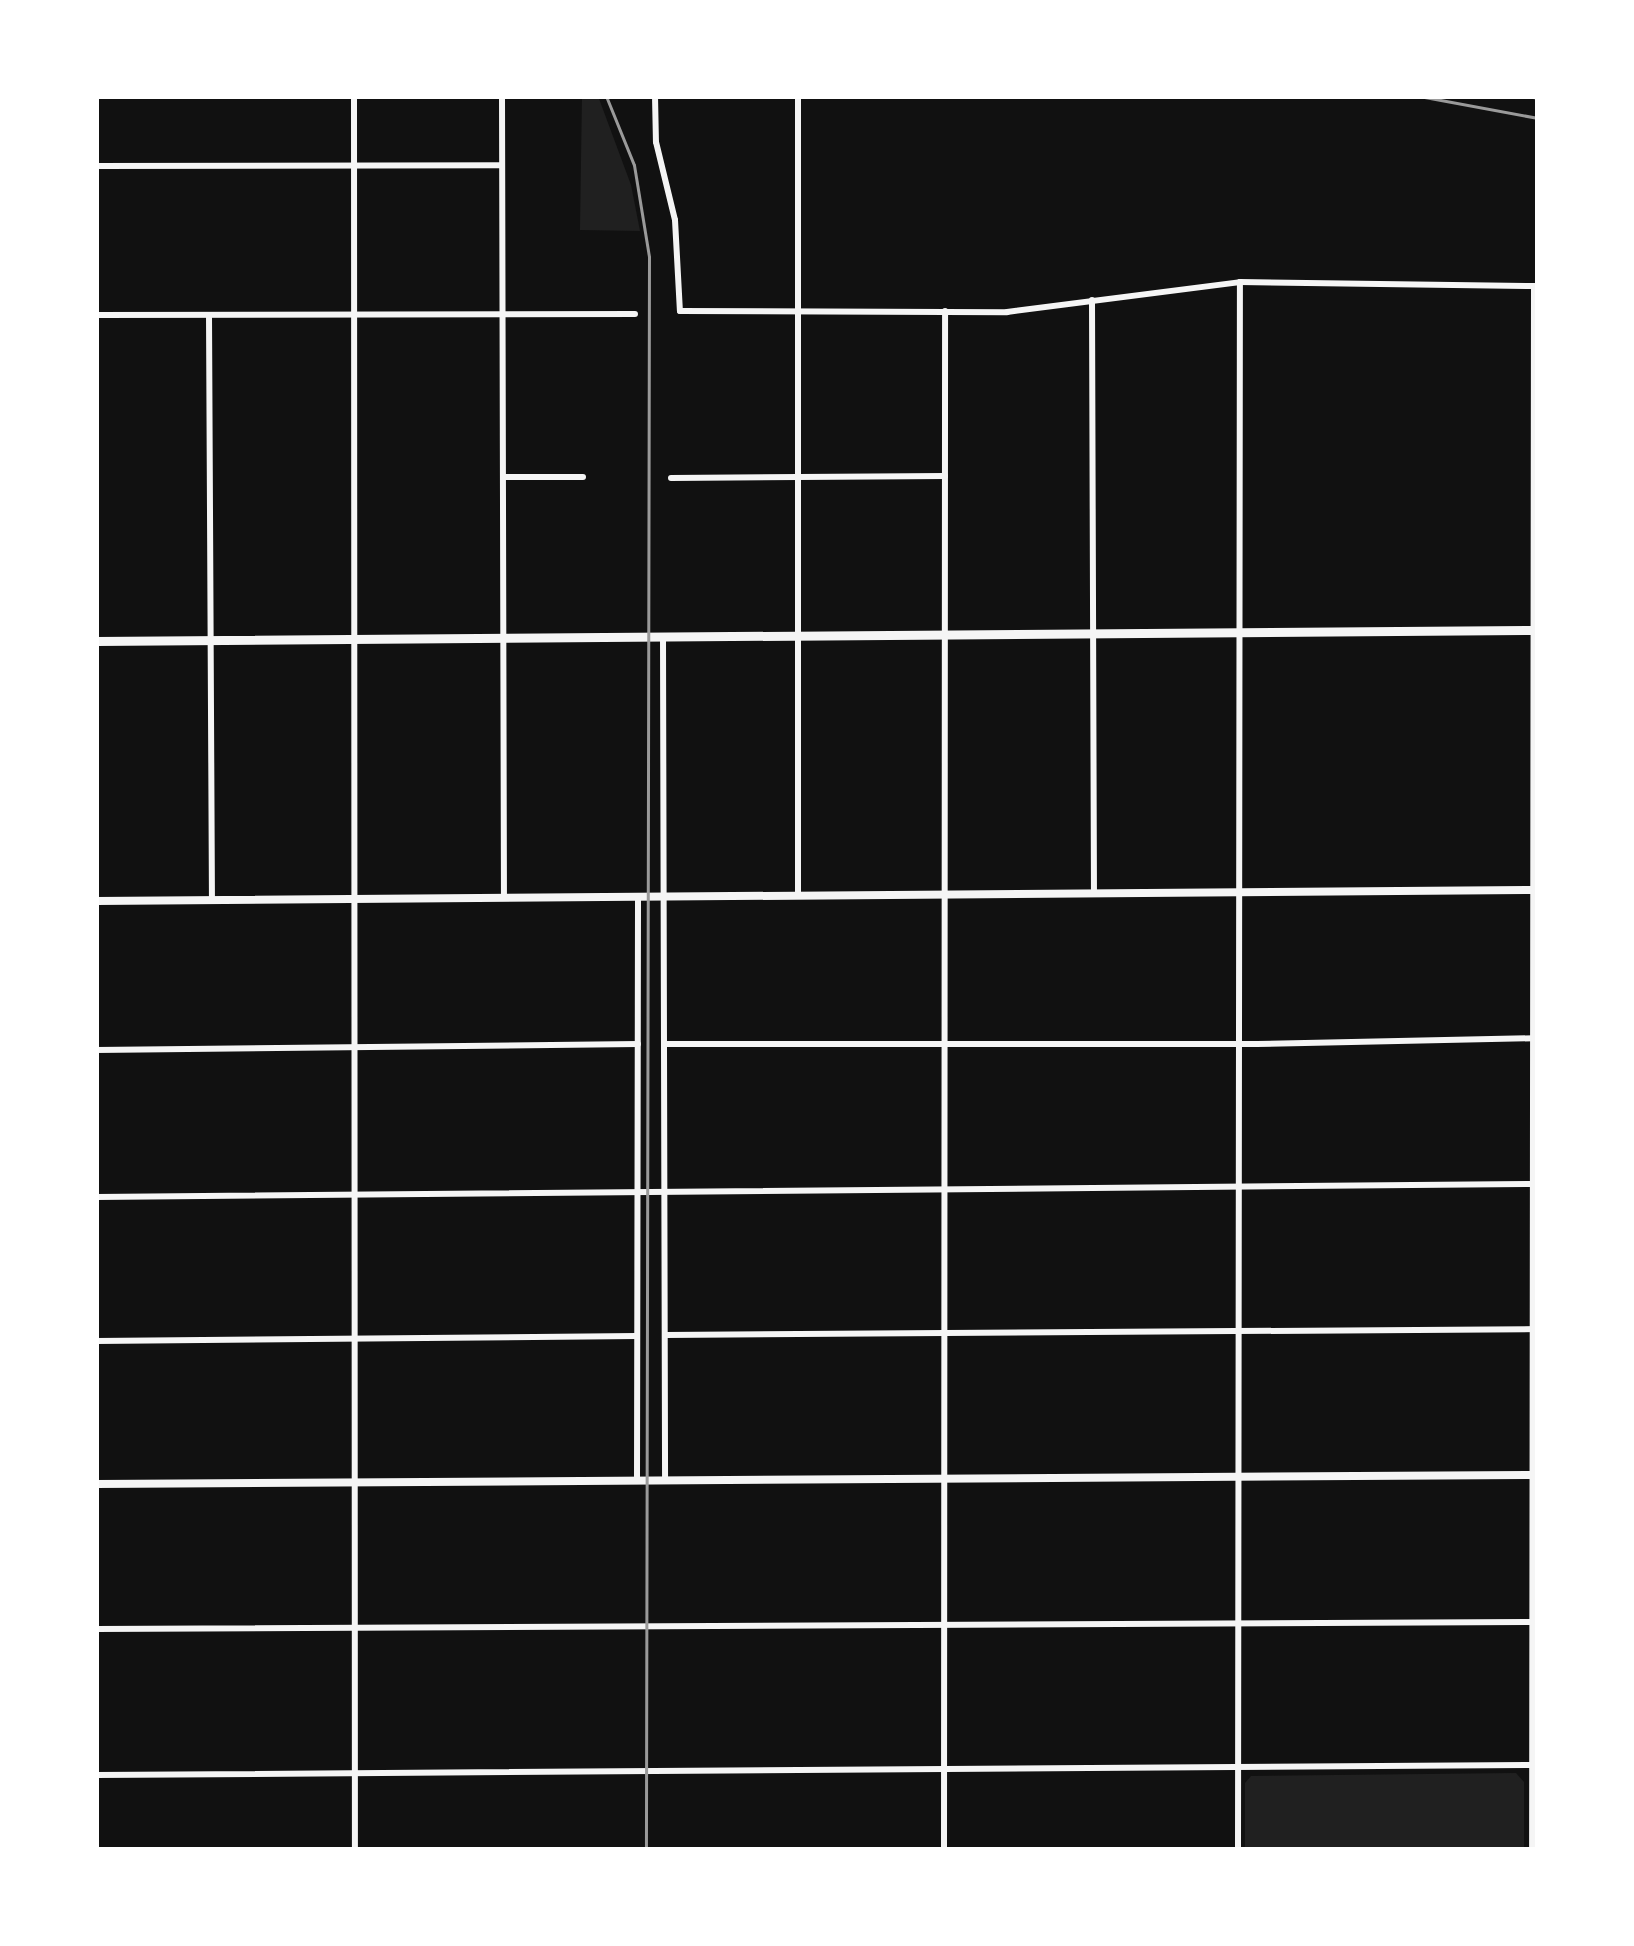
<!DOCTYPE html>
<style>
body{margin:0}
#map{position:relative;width:1634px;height:1946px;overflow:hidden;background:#111;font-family:"IBM Plex Sans",sans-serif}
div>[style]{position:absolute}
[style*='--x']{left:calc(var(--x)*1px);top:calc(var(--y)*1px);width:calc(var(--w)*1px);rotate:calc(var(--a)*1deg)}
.green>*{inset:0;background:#202020}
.minor>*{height:6px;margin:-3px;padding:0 3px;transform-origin:3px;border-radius:3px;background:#f5f5f5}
.tertiary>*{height:8px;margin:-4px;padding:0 4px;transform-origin:4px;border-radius:4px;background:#f5f5f5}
.secondary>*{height:9px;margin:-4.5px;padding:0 4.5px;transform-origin:4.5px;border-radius:4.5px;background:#f5f5f5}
.rail>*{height:3px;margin:-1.5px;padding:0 1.5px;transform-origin:1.5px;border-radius:1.5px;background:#9a9a9a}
span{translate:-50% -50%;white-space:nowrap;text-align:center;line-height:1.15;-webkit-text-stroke:9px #fff;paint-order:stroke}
.frame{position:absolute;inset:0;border:99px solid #fff;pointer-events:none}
</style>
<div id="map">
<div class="green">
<i style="clip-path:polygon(582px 96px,598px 96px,631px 185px,640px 231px,580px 230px)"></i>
<i style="clip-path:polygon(1516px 1773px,1524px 1782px,1524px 1850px,1245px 1850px,1245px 1783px,1251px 1776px)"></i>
</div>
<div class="minor">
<i style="--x:354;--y:96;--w:1754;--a:89.97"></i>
<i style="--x:502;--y:96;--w:802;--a:89.86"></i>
<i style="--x:655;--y:96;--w:46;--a:88.8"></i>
<i style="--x:656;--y:142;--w:80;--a:76.3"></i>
<i style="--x:675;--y:220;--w:91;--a:86.9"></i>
<i style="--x:680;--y:311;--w:327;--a:0.2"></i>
<i style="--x:1007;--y:312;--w:235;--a:-7.3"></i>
<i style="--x:1240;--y:282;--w:294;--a:0.8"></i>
<i style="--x:1534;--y:286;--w:1564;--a:90.07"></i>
<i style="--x:798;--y:96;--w:800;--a:90"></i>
<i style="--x:96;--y:166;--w:406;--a:-0.1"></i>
<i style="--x:1092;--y:300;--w:594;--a:89.81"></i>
<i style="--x:96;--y:315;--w:539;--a:-0.11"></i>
<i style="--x:209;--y:315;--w:585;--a:89.71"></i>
<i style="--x:504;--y:477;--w:79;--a:0"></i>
<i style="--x:671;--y:478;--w:274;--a:-0.4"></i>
<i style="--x:663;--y:638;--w:843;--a:89.86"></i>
<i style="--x:665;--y:1044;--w:592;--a:0"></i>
<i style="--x:1257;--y:1044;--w:277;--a:-1.2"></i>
<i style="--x:96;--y:1050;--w:542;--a:-0.63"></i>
<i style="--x:96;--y:1197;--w:1442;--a:-0.52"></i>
<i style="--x:665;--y:1335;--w:873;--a:-0.39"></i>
<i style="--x:96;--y:1341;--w:541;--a:-0.53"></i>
<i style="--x:637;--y:1481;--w:584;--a:-89.9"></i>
<i style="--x:96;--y:1629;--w:1442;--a:-0.28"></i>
<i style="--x:96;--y:1775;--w:1442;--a:-0.4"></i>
<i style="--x:944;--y:1850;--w:1539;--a:-89.96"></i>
<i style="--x:1238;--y:1850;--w:1568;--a:-89.93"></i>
</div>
<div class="tertiary">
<i style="--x:96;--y:901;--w:1442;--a:-0.44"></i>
<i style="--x:96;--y:1484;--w:1442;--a:-0.36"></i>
</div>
<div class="secondary">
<i style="--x:96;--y:641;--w:1442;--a:-0.44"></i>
</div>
<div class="rail">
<i style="--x:606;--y:96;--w:74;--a:67.9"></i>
<i style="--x:634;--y:165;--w:93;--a:80.7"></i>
<i style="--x:649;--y:257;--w:1593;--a:90.11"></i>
<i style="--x:1419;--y:96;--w:121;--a:10.5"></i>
<i style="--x:1528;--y:96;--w:10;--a:11"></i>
</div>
<div class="frame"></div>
</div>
